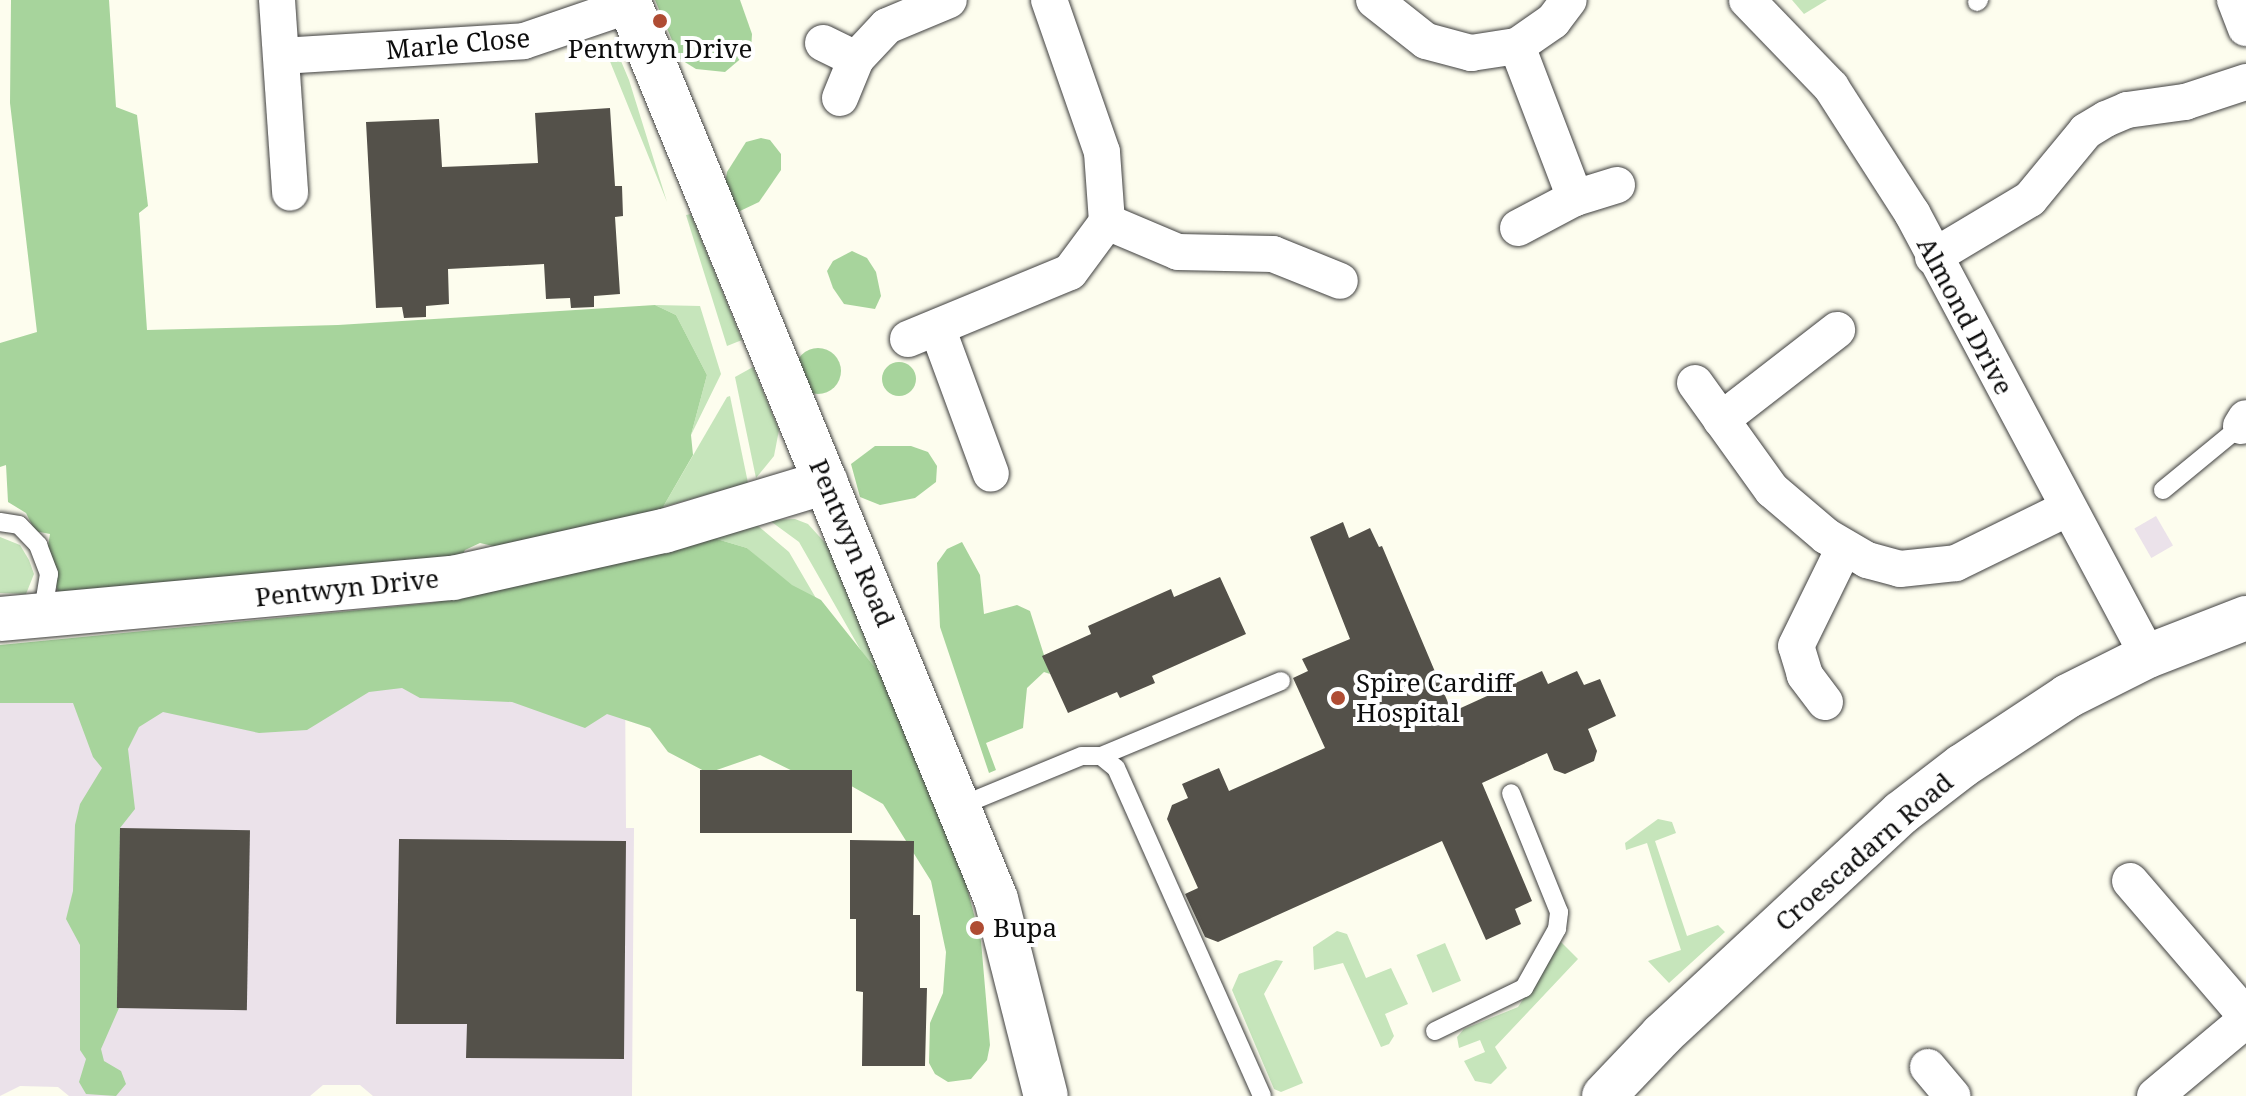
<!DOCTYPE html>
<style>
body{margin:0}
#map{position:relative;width:2246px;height:1096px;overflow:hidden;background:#fdfdee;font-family:"Noto Serif",serif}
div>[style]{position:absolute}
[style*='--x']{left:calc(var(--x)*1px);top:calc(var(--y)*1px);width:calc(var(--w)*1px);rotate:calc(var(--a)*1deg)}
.industrial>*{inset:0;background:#ebe2ea;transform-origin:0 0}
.green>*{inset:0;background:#c6e5bb;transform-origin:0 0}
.forest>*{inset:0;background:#a7d49c}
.round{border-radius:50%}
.building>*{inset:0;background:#54514a;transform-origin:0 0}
.roads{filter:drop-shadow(0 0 2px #404040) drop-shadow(0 0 2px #404040)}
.service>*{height:18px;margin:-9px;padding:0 9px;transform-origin:9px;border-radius:9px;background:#fff}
.minor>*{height:36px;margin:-18px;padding:0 18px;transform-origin:18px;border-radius:18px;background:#fff}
.tertiary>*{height:44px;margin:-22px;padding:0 22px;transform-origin:22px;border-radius:22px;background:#fff}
.dots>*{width:22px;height:22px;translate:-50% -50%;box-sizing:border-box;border:4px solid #fff;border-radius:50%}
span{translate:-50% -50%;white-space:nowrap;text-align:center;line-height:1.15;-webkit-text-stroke:8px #fff;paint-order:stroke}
.street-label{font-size:26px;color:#0d0d0d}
.poi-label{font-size:26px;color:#0d0d0d}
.left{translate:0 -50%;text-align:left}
</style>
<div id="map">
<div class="industrial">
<i style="left:2156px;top:516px;width:34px;height:25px;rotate:60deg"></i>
<i style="clip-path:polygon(625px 678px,626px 828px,634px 828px,632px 1096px,373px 1096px,360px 1085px,323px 1085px,310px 1096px,69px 1096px,58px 1087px,20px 1086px,0 1096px,0 700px)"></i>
</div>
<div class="green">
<i style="clip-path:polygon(1792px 0,1827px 0,1804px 14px)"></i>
<i style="clip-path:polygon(602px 43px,618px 54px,629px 80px,667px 202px,609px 59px,588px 46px)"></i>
<i style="clip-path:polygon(691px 214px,742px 340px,727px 346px,686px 215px)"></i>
<i style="clip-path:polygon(655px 305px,700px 306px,721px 374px,691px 435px,707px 375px,676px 315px)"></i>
<i style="clip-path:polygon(753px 367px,779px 430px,774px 456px,756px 478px,735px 377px)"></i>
<i style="clip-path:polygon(730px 396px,748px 483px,663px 507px,727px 397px)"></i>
<i style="clip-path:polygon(795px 519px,808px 524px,828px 546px,887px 683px,868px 663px,799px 542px,769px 520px)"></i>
<i style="clip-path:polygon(757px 525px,789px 552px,827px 617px,747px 548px,710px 537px)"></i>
<i style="clip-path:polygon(0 537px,20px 545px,29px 560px,34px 574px,26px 594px,0 593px)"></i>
<i style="clip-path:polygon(1658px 819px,1672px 822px,1676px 833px,1655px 841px,1687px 936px,1718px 925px,1725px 932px,1669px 983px,1648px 961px,1681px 950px,1667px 907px,1647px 843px,1626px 850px,1625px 843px)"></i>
<i style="clip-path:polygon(1337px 931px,1347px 934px,1366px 978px,1391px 968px,1408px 1004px,1385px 1014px,1394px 1036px,1389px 1044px,1381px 1047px,1343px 963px,1314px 970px,1313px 947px)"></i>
<i style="clip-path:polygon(1561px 942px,1578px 959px,1495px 1047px,1507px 1068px,1491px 1084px,1475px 1081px,1464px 1061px,1485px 1052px,1480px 1040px,1459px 1048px,1457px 1037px,1464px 1029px,1518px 1007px)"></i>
<i style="left:1445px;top:943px;width:41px;height:31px;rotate:67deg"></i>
<i style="clip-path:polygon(1276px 960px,1283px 961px,1264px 994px,1303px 1083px,1281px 1092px,1274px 1089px,1232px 990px,1239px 974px)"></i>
</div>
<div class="forest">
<i style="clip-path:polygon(11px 0,109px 0,116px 107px,137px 115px,148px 206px,139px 213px,147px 330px,338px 325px,655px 305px,676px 315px,707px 375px,691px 435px,693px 455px,663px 507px,710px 537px,747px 548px,792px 585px,821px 600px,887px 683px,959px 857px,981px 941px,990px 1045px,987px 1060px,971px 1079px,948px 1082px,935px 1074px,929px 1063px,930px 1023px,943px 993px,946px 952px,931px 881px,883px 804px,846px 783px,811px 780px,760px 755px,708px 773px,668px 752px,650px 728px,607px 714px,585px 728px,512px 702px,420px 698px,402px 688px,369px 692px,307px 730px,259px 733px,163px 712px,139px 727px,128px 749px,135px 809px,120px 828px,119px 1008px,101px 1049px,104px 1061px,121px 1071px,126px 1084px,116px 1096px,86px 1094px,79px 1082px,86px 1059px,80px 1050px,80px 945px,66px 919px,73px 891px,75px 825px,80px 804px,102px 768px,93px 757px,73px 703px,0 703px,0 645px,431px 603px,576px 565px,480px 543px,465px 550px,454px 569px,63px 605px,46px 558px,50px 534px,35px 531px,26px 513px,8px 502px,6px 465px,0 467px,0 343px,37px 332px,10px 103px)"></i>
<i style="clip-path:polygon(655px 0,740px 0,752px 34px,751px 50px,725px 72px,696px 69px,680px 59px)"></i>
<i style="clip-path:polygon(761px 138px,770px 140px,781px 154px,781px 170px,759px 202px,740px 211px,730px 206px,724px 190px,727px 172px,746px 142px)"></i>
<i style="clip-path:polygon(852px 251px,867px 258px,876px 272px,881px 296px,875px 309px,844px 304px,833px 288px,827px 271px,833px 261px)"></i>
<i class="round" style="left:795px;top:348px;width:46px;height:46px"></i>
<i class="round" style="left:882px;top:362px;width:34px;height:34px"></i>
<i style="clip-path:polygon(875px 446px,911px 446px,928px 452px,937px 466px,936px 482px,915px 498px,880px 505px,860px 497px,851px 464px)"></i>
<i style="clip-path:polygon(962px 542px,980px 575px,984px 614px,1017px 605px,1030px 611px,1050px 674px,1044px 672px,1027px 688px,1023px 728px,986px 743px,996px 770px,989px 773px,940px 627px,937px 563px,947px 549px)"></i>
</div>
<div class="building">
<i style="clip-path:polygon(610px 108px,615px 186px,622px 186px,623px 216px,615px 217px,620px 294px,594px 296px,594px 307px,571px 308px,570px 298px,546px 299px,544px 264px,448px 269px,449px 304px,426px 306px,426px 317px,404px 318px,402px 307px,376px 308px,366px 122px,439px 119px,442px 167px,538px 163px,535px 113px)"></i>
<i style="clip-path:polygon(1343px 522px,1349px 538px,1370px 528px,1379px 547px,1382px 546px,1452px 712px,1542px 671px,1548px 684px,1577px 671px,1584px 685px,1600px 679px,1616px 716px,1588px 729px,1597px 751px,1594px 761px,1565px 774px,1554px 770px,1547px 753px,1482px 783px,1532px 901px,1515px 909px,1521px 924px,1486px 940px,1442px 841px,1218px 942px,1205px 937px,1185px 894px,1198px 888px,1167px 819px,1172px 805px,1188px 798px,1182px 784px,1219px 768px,1229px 791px,1325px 748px,1293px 678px,1308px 671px,1302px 659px,1350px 639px,1310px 537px)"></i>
<i style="clip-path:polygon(1220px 577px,1246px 634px,1152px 676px,1155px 683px,1120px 698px,1117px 692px,1068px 713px,1042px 656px,1091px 634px,1088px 626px,1171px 589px,1174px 597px)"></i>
<i style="left:700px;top:770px;width:152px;height:63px"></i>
<i style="left:120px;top:828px;width:130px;height:180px;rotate:1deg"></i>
<i style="clip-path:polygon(399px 839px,626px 841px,624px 1059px,466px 1058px,467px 1024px,396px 1024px)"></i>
<i style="clip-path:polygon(850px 840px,914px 841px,913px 915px,920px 915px,920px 988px,927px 988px,925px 1066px,862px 1066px,863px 992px,856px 991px,856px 919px,850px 919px)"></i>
</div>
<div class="roads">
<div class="service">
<i style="--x:1977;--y:2;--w:3;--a:-45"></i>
<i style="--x:2163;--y:490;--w:101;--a:-39.4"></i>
<i style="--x:0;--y:522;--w:19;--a:9"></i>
<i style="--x:19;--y:525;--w:28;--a:46"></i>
<i style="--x:38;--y:545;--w:31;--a:69"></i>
<i style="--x:49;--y:574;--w:44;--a:99.2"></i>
<i style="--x:1101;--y:756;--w:195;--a:-22.6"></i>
<i style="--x:958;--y:807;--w:134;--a:-22.4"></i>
<i style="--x:1082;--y:756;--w:19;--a:0"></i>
<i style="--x:1101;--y:756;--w:19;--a:39"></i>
<i style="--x:1116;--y:768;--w:359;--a:66"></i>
<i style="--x:1435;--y:1031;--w:99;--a:-25.8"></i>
<i style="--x:1524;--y:988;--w:68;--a:-60.8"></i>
<i style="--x:1557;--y:929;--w:17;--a:-83"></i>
<i style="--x:1559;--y:912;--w:128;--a:-112"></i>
</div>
<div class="minor">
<i style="--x:277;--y:0;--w:193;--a:86.1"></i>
<i style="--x:1374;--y:0;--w:66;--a:38.3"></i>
<i style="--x:1426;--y:41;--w:47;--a:14.9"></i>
<i style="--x:1471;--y:53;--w:47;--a:-8.7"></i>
<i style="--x:1517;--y:46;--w:44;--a:-34.8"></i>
<i style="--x:1553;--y:21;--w:26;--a:-53"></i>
<i style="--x:1747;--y:0;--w:121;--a:46"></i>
<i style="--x:1831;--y:87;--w:150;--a:57.3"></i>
<i style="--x:1912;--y:213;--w:502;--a:61.95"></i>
<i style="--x:2235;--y:0;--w:30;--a:69"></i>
<i style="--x:823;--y:43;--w:37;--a:26"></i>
<i style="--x:1517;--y:46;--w:163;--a:69.1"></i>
<i style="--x:1575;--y:198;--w:44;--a:-17.2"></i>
<i style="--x:281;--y:56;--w:243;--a:-3.5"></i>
<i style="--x:524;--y:41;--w:112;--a:-18.8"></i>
<i style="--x:840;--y:98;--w:42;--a:-67.7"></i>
<i style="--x:856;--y:59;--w:45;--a:-46.8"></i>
<i style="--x:887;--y:26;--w:67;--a:-22.8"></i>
<i style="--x:1107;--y:222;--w:77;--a:22.9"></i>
<i style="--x:1178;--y:252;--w:95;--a:1.2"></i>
<i style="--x:1273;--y:254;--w:72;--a:21.9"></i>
<i style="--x:1518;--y:228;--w:64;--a:-27.8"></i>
<i style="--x:1933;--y:257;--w:113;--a:-30.9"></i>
<i style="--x:2030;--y:199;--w:88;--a:-50.5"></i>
<i style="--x:2086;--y:131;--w:23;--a:-31"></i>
<i style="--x:2106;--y:119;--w:23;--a:-23"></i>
<i style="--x:2127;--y:110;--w:59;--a:-7.9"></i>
<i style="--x:2185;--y:102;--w:64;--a:-18.2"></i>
<i style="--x:938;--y:330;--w:153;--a:69.8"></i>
<i style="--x:908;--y:339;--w:175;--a:-22.5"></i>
<i style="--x:1070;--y:272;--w:62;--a:-53.5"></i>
<i style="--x:1107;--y:222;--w:70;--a:-94.1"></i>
<i style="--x:1102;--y:152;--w:161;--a:-109.2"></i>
<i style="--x:1695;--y:383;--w:132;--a:54.3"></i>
<i style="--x:1772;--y:490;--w:71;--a:40.4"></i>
<i style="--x:1826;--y:536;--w:48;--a:30.3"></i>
<i style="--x:1867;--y:560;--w:34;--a:15"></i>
<i style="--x:1900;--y:569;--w:56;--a:-6.1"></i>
<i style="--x:1956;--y:563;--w:123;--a:-26.1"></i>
<i style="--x:1721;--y:420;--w:147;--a:-37.8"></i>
<i style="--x:2241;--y:426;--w:9;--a:-58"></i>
<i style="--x:1825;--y:702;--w:34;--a:-127"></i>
<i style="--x:1805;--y:675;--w:30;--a:-107"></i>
<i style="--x:1796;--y:646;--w:109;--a:-63.9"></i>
<i style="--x:2130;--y:881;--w:178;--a:49.3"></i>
<i style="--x:1928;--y:1067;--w:38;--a:50"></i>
<i style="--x:2155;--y:1096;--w:119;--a:-39.9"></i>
</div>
<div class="tertiary">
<i style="--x:628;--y:0;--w:971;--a:67.74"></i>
<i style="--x:996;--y:899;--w:203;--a:75.8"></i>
<i style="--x:0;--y:619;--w:455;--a:-5.2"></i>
<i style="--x:453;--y:578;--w:216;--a:-12.6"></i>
<i style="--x:664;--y:531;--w:169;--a:-16.8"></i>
<i style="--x:1604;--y:1096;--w:84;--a:-46.4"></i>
<i style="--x:1662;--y:1035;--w:326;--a:-42.9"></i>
<i style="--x:1901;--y:813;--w:77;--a:-37.6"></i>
<i style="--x:1962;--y:766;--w:127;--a:-33.4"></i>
<i style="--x:2068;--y:696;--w:89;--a:-26.6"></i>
<i style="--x:2148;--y:656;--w:105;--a:-21.2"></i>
</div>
</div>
<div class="dots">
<i style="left:660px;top:21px;background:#af4c33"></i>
<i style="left:1338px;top:698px;background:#af4c33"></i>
<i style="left:977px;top:928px;background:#af4c33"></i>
</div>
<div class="street-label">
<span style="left:458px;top:44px;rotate:-5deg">Marle Close</span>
<span style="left:1965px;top:316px;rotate:62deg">Almond Drive</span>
<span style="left:852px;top:543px;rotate:67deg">Pentwyn Road</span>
<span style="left:347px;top:588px;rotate:-6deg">Pentwyn Drive</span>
<span style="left:1864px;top:852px;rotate:-41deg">Croescadarn Road</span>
</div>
<div class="poi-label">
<span style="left:660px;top:49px">Pentwyn Drive</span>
<span class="left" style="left:1356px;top:698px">Spire Cardiff<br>Hospital</span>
<span class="left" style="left:993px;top:928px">Bupa</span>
</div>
</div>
